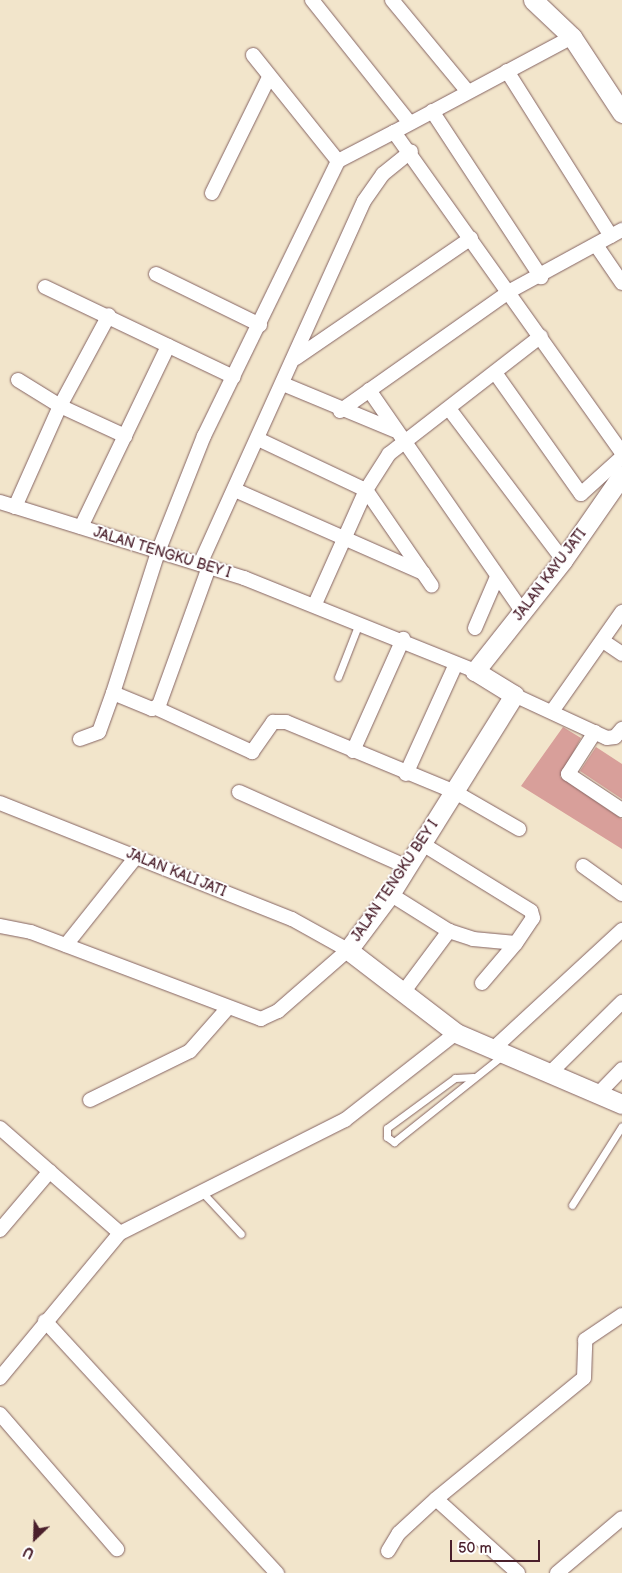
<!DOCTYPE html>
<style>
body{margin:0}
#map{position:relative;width:622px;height:1573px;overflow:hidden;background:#f2e5cb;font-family:"Balsamiq Sans",sans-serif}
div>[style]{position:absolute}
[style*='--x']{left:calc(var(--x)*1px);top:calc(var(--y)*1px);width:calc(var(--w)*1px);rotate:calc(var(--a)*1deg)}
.building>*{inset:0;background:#d89f9a}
.roads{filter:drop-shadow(0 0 1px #856463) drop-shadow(0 0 1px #856463)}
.lane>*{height:7px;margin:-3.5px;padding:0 3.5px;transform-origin:3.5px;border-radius:3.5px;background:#fff}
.street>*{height:14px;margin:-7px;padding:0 7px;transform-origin:7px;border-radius:7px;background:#fff}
.secondary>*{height:19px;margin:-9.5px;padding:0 9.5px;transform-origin:9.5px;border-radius:9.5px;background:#fff}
span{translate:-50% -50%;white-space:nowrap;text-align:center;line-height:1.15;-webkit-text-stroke:4px #fff;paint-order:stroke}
.street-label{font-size:14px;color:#4a1f2b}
.north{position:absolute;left:10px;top:1513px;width:50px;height:50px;-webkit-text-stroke:4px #fff;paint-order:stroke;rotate:204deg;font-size:14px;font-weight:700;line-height:20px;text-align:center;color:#4a1f2b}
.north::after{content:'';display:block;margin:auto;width:18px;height:22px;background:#4a1f2b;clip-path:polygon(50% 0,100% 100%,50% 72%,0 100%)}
.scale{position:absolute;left:450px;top:1540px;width:90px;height:22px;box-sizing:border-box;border:2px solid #4a1f2b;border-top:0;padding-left:6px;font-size:15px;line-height:18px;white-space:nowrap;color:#4a1f2b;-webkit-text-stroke:4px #fff;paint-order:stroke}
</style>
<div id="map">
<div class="building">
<i style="clip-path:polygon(563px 727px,581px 738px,560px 777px,622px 819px,622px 849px,521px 786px)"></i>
<i style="clip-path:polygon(596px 747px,622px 764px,622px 799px,580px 771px)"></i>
</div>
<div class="roads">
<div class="lane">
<i style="--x:338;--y:677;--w:58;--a:-68.7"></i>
<i style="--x:473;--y:1077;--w:18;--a:177"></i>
<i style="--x:455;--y:1078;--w:84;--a:143.7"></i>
<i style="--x:387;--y:1128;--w:9;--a:90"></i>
<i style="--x:387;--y:1137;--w:9;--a:36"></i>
<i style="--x:394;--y:1142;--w:138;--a:-38.5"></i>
<i style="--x:200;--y:1190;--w:60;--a:47"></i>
<i style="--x:572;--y:1205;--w:93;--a:-57.7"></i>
</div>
<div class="street">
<i style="--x:312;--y:0;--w:157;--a:51.5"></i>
<i style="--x:392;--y:0;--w:119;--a:50.4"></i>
<i style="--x:572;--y:37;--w:202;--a:151.9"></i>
<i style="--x:394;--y:132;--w:394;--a:54.6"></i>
<i style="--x:253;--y:55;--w:136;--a:51.3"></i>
<i style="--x:338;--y:161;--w:63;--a:-27.4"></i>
<i style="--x:507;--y:71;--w:195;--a:57.8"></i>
<i style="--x:432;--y:111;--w:199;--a:56.7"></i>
<i style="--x:212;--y:193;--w:129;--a:-63.8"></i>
<i style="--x:596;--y:245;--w:46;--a:55.6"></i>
<i style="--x:156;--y:274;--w:116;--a:26.1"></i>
<i style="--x:45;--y:287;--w:209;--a:25.5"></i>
<i style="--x:296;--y:358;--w:212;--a:-34.4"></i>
<i style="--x:496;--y:374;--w:147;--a:54.7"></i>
<i style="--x:581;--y:494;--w:55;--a:-42.1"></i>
<i style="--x:18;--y:380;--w:49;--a:31.8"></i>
<i style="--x:60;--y:406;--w:72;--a:24.8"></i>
<i style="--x:283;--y:384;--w:120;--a:22.5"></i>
<i style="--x:369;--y:390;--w:270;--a:55.3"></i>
<i style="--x:450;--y:410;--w:188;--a:53"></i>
<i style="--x:340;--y:411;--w:208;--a:-35.2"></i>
<i style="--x:510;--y:291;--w:128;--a:-28.6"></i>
<i style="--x:260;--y:440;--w:117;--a:25.3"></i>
<i style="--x:366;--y:490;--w:116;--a:55.5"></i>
<i style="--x:235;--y:490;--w:206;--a:23.8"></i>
<i style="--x:0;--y:502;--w:256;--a:17.3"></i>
<i style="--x:244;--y:578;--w:249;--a:21.9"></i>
<i style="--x:15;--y:507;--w:111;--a:-66"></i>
<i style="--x:60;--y:406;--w:103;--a:-61.7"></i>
<i style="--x:81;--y:527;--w:201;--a:-64.3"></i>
<i style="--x:200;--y:564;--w:398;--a:-65.7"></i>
<i style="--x:364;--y:201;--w:33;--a:-55"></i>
<i style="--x:383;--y:174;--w:36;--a:-39"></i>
<i style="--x:209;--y:567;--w:147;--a:109.9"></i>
<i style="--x:159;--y:705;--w:8;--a:150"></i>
<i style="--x:152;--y:709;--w:42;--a:-157.7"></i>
<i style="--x:113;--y:693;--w:148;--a:-72.3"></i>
<i style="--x:158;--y:552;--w:125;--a:-68.4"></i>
<i style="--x:204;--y:436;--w:306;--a:-64"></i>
<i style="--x:315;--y:604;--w:125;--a:-65.9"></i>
<i style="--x:366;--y:490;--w:43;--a:-57.4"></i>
<i style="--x:389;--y:454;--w:192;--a:-37.8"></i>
<i style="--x:475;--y:628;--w:56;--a:-66.7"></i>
<i style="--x:603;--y:641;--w:23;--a:34"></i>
<i style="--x:514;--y:695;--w:102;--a:24.8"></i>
<i style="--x:607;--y:738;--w:8;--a:-7"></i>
<i style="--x:615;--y:737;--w:11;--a:-49"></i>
<i style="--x:156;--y:708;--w:106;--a:24.6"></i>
<i style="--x:252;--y:752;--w:37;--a:-55"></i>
<i style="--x:273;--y:722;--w:13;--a:0"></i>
<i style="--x:286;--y:722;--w:183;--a:22.5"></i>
<i style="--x:455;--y:792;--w:74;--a:30"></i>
<i style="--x:553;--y:710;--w:120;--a:-54.9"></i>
<i style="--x:595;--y:732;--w:50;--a:122.7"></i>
<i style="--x:568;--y:774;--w:65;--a:33.7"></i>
<i style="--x:80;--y:739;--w:20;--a:-20"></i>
<i style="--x:99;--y:732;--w:41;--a:-70.3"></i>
<i style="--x:353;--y:751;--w:123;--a:-65.9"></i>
<i style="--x:406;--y:774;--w:121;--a:-65.6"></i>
<i style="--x:239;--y:792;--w:182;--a:24"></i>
<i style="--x:0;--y:803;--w:314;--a:21.7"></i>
<i style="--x:292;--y:919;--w:64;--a:29"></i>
<i style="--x:348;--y:950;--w:93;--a:138.9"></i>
<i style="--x:278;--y:1011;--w:19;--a:155"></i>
<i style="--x:261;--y:1019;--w:246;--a:-159.3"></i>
<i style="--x:31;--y:932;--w:32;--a:-169"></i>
<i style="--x:583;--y:866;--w:48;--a:35.7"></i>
<i style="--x:390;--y:894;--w:70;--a:32.1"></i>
<i style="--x:66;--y:945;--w:112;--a:-51.5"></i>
<i style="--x:482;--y:983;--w:52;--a:-49.6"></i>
<i style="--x:402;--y:994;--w:79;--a:-53.3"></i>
<i style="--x:449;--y:931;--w:25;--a:18"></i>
<i style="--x:473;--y:939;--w:43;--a:5.3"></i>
<i style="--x:516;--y:943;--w:30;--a:-56"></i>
<i style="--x:533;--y:918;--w:7;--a:-106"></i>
<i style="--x:531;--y:911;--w:129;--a:-148.3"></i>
<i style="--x:493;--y:1049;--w:176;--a:-42.7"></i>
<i style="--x:551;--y:1072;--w:100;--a:-44.6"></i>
<i style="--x:599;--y:1093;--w:33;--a:-46"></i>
<i style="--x:90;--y:1100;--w:111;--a:-26.1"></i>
<i style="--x:190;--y:1051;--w:56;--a:-48.6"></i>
<i style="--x:0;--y:1128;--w:159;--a:41.2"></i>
<i style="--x:0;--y:1230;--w:77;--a:-49.7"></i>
<i style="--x:45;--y:1321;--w:343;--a:47.4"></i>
<i style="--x:0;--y:1378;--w:188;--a:-50.4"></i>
<i style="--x:120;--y:1233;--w:252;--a:-26.7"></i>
<i style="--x:345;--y:1120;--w:141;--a:-38.1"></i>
<i style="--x:0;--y:1414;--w:179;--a:49.1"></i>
<i style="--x:388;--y:1551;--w:21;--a:-59"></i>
<i style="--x:399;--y:1533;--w:50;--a:-42.6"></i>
<i style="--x:518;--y:1573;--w:110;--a:-137.9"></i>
<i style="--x:436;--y:1499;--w:191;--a:-39.3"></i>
<i style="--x:584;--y:1378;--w:38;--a:-88"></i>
<i style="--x:585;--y:1340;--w:45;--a:-34"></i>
<i style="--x:557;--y:1573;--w:85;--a:-40.2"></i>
</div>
<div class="secondary">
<i style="--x:533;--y:0;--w:54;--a:43.5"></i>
<i style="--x:572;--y:37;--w:91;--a:56.7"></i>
<i style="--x:622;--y:475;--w:103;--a:124.8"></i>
<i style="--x:563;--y:560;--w:142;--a:128.4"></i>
<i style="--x:475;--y:671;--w:46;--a:31.6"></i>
<i style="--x:514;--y:695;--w:234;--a:121.9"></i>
<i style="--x:390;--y:894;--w:70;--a:126.9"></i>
<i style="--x:348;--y:950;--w:136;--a:37.5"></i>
<i style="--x:456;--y:1033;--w:181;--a:23.2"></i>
</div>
</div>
<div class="street-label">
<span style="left:162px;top:553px;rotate:17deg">JALAN TENGKU BEY I</span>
<span style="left:550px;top:575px;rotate:-53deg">JALAN KAYU JATI</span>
<span style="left:176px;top:873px;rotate:22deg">JALAN KALI JATI</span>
<span style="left:395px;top:881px;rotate:-56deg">JALAN TENGKU BEY I</span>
</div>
<div class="north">U</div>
<div class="scale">50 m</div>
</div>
